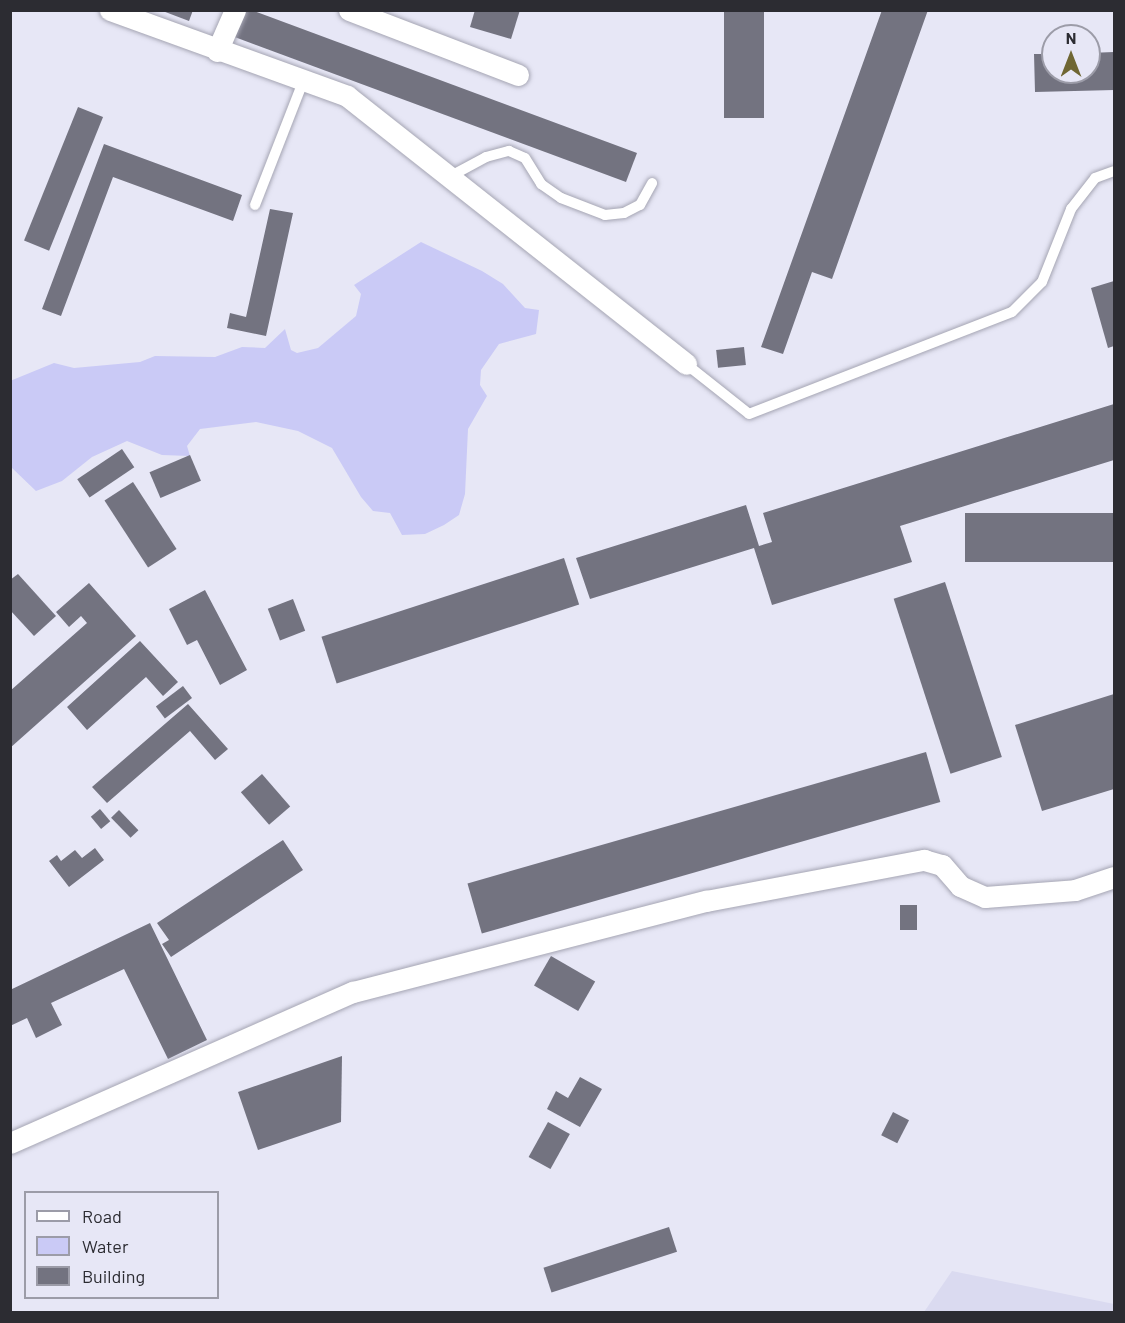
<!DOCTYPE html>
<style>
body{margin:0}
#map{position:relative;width:1125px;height:1323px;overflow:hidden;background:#e7e7f6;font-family:Barlow,sans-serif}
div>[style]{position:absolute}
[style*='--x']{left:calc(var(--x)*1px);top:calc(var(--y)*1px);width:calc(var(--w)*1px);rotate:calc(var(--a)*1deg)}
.built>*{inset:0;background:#dadaf0}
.water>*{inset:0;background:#cacaf6}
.building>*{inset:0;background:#737380;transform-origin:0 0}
.roads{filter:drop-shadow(0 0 2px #a5a5b3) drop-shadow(0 0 2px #a5a5b3)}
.service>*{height:10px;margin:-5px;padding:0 5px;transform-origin:5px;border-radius:5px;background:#fff}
.minor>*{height:21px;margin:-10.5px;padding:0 10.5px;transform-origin:10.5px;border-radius:10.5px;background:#fff}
span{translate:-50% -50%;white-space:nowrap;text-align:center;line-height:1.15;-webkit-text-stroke:6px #e7e7f6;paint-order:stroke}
.frame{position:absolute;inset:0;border:12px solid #2c2c32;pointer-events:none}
.legend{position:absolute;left:24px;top:1191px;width:195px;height:108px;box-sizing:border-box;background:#e7e7f6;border:2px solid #9c9ca8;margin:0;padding:8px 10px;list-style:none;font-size:18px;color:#2c2c32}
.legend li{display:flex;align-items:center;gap:12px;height:30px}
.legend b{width:30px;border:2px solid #9c9ca8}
.north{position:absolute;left:1041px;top:24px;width:60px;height:60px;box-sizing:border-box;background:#e7e7f6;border:2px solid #9c9ca8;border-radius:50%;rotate:0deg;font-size:16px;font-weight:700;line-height:24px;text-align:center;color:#2c2c32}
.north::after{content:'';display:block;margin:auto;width:21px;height:27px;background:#6f6633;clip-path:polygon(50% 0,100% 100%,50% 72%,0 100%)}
</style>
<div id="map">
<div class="built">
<i style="clip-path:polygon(952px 1271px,1114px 1304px,1114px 1312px,924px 1312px)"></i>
</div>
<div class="water">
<i style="clip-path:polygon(421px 242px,482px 271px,503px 284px,525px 308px,539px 310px,536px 334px,499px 344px,481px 370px,480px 385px,487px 396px,468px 429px,465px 494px,459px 515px,444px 525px,425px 534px,402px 535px,390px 513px,373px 511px,361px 497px,332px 448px,298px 431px,256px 422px,200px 429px,187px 446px,190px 456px,162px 455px,127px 441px,92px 457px,62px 481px,36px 491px,11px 467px,10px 381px,54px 363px,74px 368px,140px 362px,155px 356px,215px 357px,242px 347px,265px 348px,285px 329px,291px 350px,297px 353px,318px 348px,356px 316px,361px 294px,354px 285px)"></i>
</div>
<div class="building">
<i style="clip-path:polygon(160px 10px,193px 10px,189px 21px)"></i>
<i style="clip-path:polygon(242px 10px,251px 10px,637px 153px,626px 182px,232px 36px)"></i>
<i style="clip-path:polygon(475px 10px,520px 10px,511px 39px,470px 27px)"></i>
<i style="left:724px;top:10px;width:40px;height:108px"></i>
<i style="clip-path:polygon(882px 10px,928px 10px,832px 279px,812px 272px,783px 354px,761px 347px)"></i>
<i style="clip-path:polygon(1114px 52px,1114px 90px,1035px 92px,1034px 54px,1053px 54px,1053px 72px,1089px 72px,1089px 53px)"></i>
<i style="left:78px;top:107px;width:27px;height:144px;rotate:22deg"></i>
<i style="clip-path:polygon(104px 144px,242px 195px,233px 221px,113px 177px,61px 316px,42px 309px)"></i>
<i style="clip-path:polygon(270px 209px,293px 213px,266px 336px,227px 328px,230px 313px,246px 317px)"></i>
<i style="clip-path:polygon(1114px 281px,1114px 346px,1108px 348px,1091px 288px)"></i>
<i style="left:744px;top:347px;width:18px;height:28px;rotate:84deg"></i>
<i style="clip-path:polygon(1114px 404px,1114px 460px,900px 526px,912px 562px,772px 605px,754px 548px,590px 599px,576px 558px,746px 505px,759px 546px,772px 542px,763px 513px)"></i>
<i style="left:122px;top:449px;width:22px;height:54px;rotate:56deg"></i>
<i style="left:190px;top:455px;width:28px;height:44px;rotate:67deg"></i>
<i style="left:133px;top:482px;width:80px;height:34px;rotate:57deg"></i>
<i style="left:1114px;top:513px;width:49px;height:149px;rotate:90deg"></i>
<i style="left:564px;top:558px;width:49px;height:255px;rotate:72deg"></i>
<i style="clip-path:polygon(18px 574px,56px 616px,34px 636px,10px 610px,10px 580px)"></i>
<i style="left:945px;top:582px;width:184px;height:54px;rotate:72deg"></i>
<i style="clip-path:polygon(89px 583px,136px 636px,10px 748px,10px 691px,87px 623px,81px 616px,69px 627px,56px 612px)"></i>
<i style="clip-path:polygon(205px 590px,247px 670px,220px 685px,197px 640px,187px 645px,169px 609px)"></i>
<i style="left:293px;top:599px;width:34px;height:27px;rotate:69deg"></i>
<i style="clip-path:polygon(140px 641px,178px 682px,163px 696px,146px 677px,87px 730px,67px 707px)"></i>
<i style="left:183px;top:686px;width:15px;height:34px;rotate:53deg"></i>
<i style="clip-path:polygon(1114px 694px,1114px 789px,1042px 811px,1015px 725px)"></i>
<i style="clip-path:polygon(188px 704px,228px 749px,215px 760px,190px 731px,107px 803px,92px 787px)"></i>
<i style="left:926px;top:752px;width:52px;height:477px;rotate:74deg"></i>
<i style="left:262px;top:774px;width:43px;height:28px;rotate:49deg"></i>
<i style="left:100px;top:809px;width:16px;height:12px;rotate:50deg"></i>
<i style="left:119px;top:810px;width:28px;height:11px;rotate:46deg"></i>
<i style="clip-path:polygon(283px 840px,303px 870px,171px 957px,162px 944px,169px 940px,157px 923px)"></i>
<i style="clip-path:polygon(95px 848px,104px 860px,69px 887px,49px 861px,57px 855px,61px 861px,75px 850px,82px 858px)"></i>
<i style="left:900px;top:905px;width:17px;height:25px"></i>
<i style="clip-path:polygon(150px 923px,207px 1040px,168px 1059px,124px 969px,51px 1003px,62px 1025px,36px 1038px,27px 1018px,10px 1026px,10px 990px)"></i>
<i style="left:551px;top:956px;width:51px;height:34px;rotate:30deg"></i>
<i style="clip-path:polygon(342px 1056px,341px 1122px,258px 1150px,238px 1092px)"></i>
<i style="clip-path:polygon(580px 1077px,602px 1089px,580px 1127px,547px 1109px,556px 1091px,568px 1098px)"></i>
<i style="left:893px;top:1112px;width:18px;height:26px;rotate:27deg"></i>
<i style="left:548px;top:1122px;width:25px;height:40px;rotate:29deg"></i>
<i style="left:669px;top:1227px;width:26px;height:132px;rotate:72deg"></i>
</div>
<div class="roads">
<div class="service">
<i style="--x:449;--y:177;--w:42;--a:-28.4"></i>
<i style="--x:486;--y:157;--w:24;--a:-15"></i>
<i style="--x:509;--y:151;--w:17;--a:24"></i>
<i style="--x:525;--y:158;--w:31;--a:58"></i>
<i style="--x:541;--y:184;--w:24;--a:35"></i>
<i style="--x:561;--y:198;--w:47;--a:21.1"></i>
<i style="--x:605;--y:215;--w:19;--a:-6"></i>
<i style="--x:624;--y:213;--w:18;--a:-27"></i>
<i style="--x:640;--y:205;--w:25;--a:-61"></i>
<i style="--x:255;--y:205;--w:132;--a:-68.7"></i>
<i style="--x:686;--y:364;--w:80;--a:38.4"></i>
<i style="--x:749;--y:414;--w:282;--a:-21.2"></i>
<i style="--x:1012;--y:312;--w:42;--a:-45"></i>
<i style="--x:1042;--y:282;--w:79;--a:-68.3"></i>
<i style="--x:1071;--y:209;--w:39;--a:-52"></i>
<i style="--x:1095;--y:178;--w:20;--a:-20"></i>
</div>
<div class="minor">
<i style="--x:110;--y:10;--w:252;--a:19.9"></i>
<i style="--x:347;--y:96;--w:432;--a:38.3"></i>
<i style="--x:349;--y:10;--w:181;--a:21"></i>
<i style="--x:217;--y:51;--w:45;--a:-66.3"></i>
<i style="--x:10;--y:1143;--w:375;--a:-23.8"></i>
<i style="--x:353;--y:992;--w:365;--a:-14.5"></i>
<i style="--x:706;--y:901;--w:222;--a:-10.7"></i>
<i style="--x:924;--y:860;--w:19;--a:16"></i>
<i style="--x:942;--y:865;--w:28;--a:49"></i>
<i style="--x:960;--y:886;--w:27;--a:24"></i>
<i style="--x:985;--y:897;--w:90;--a:-4.4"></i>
<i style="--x:1075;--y:890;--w:41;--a:-18.4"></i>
</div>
</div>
<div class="frame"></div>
<ul class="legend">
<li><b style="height:8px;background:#fff"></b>Road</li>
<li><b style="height:16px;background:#cacaf6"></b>Water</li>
<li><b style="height:16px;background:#737380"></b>Building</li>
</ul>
<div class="north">N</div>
</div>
